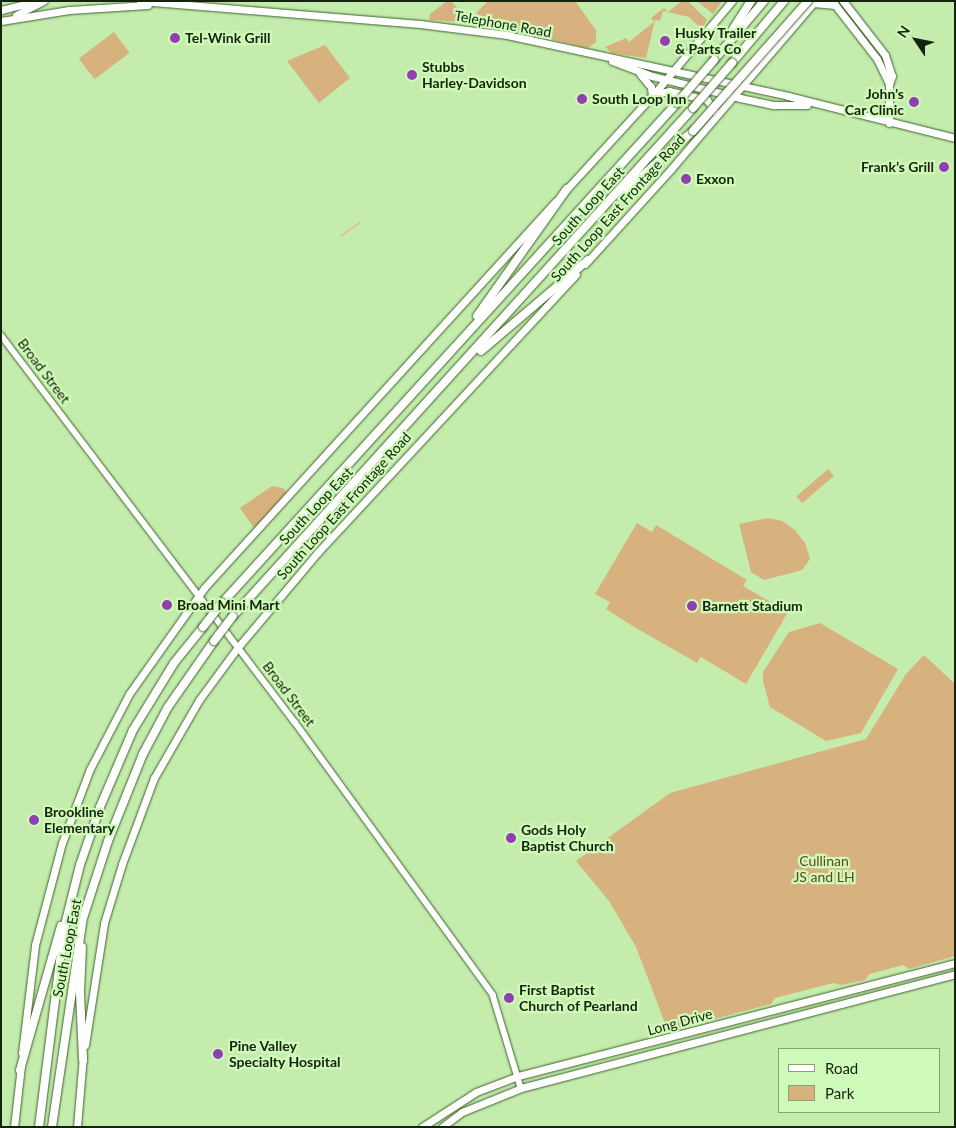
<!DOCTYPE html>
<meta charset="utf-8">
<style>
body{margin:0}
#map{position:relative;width:956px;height:1128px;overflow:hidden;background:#c3ecad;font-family:Lato,sans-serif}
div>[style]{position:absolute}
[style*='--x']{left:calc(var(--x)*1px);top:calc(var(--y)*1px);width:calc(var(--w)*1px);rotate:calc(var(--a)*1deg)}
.green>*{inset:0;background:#d8b27e;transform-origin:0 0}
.stream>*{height:1px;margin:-0.5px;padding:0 0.5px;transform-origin:0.5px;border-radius:0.5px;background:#f69ea4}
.roads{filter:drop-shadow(0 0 1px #3f6229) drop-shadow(0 0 1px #3f6229)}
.minor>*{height:5.5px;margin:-2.75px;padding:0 2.75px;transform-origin:2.75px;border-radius:2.75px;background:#fff}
.major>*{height:7px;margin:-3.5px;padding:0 3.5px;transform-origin:3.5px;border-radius:3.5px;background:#fff}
.highway>*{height:8px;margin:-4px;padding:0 4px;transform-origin:4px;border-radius:4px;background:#fff}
.bridges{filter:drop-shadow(0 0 1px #3f6229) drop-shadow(0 0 1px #3f6229)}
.highway-bridge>*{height:8px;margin:-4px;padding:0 4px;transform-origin:4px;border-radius:4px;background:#fff}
.dots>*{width:14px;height:14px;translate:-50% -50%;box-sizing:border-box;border:2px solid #d0faba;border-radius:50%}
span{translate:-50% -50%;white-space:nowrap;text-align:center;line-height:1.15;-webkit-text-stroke:4.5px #d0faba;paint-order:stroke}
.street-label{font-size:14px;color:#14230b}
.poi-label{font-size:14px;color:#14230b;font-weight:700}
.left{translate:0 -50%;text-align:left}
.right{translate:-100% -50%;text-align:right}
.park-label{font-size:14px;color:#60461f}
.frame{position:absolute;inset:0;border:2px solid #14230b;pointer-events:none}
.legend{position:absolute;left:778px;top:1048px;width:162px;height:65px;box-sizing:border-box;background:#d0faba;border:1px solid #85a474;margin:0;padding:6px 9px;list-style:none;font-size:15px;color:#14230b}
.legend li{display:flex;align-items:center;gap:10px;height:25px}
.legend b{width:25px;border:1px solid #85a474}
.north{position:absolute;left:891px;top:15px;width:50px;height:50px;-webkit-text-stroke:4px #d0faba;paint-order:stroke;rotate:304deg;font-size:14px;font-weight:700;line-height:20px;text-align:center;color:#14230b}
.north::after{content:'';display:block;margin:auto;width:18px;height:22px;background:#14230b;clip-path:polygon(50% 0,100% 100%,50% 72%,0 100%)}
</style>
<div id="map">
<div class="green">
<i style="clip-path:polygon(447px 1px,451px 1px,462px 13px,461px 22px,429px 20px,430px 14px)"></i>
<i style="clip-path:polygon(488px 1px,575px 1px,596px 30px,596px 42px,588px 48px,499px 27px,476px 13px)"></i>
<i style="clip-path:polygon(682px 1px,688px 1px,707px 20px,702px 29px,689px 17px,663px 11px,660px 21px,655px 20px,646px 58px,612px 53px,605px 47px,626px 38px,629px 42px,654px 22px,651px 18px,664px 8px,668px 12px)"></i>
<i style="clip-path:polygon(697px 1px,722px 1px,713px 14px)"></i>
<i style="left:114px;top:32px;width:26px;height:44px;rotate:53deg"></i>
<i style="clip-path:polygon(325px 45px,350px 78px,319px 103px,287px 61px)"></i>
<i style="left:828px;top:469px;width:9px;height:42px;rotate:49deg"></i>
<i style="clip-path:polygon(272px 486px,283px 488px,287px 493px,254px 528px,240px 508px)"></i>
<i style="clip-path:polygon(768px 518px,782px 521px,795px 530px,805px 543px,810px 559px,802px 570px,764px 580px,751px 572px,739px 524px)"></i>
<i style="clip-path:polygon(637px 523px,652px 532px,656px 525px,747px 580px,743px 586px,788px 612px,746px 684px,701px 657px,697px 663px,631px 625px,606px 609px,610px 602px,595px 594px)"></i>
<i style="clip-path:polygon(820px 623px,898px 669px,861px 733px,826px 741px,770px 707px,763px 681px,763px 672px,789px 632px)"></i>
<i style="clip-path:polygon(924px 655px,955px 684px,955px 956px,909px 969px,903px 965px,870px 974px,865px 980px,841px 985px,833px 983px,775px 998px,771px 1004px,668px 1031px,636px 947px,609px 901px,576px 861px,670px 793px,866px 739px,906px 674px)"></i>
</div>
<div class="stream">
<i style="--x:444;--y:1;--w:25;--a:50"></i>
<i style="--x:340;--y:236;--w:24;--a:-36"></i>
</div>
<div class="roads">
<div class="minor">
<i style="--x:1;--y:335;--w:486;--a:52.8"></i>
<i style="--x:295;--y:722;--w:337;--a:54"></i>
<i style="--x:493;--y:995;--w:97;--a:73.2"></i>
</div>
<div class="major">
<i style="--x:140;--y:1;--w:281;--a:4.7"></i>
<i style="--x:420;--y:24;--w:88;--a:7.2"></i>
<i style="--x:507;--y:35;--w:288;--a:12.2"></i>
<i style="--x:788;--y:96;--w:172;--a:14.1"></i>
<i style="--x:832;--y:1;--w:73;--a:52.2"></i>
<i style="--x:877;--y:59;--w:28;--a:64"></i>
<i style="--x:889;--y:84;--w:39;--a:90"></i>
<i style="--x:843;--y:1;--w:68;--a:52.1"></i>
<i style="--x:885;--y:55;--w:22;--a:72"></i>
<i style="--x:892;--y:76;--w:9;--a:111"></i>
<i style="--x:813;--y:3;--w:22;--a:5"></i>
<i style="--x:1;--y:10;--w:38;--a:-14"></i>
<i style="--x:16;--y:15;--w:31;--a:-27"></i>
<i style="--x:1;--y:21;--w:69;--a:-9.2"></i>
<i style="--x:69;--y:10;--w:79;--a:-3.6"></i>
<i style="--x:612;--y:61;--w:43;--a:20.6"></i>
<i style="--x:652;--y:76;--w:91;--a:14"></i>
<i style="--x:740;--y:98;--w:35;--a:12"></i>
<i style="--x:774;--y:105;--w:33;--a:0"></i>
<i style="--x:640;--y:74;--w:17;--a:50"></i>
<i style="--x:651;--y:87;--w:10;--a:84"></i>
<i style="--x:655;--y:94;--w:14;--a:-12"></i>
<i style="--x:669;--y:91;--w:39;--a:13"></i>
<i style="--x:707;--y:100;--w:14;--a:56"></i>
<i style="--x:564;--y:192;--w:132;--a:-47.5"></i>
<i style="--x:653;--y:95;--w:123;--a:-50"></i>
<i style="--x:585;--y:264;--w:128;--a:-47.8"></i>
<i style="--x:671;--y:169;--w:221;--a:-49.4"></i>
<i style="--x:85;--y:1045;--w:123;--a:-81.1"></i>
<i style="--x:104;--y:923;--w:62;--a:-73"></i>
<i style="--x:122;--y:864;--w:92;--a:-69.6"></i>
<i style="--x:154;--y:778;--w:90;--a:-60"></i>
<i style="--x:199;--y:700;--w:66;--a:-53.7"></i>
<i style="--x:238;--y:647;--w:124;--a:-49.9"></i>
<i style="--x:318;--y:552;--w:379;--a:-47.1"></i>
<i style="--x:22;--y:1053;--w:109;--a:-83.1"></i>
<i style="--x:35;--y:945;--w:106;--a:-75.2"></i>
<i style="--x:62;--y:843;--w:79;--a:-69.3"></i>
<i style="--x:90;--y:769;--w:85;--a:-62.5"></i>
<i style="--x:129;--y:694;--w:130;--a:-54.7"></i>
<i style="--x:204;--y:588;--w:522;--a:-47.72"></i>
<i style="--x:14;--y:1127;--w:61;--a:-83.5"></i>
<i style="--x:77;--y:1127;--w:71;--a:-85.2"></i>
<i style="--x:422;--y:1127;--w:64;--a:-32.9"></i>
<i style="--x:476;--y:1092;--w:45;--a:-20.9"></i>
<i style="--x:518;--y:1076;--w:451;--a:-14.5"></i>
<i style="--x:442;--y:1127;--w:25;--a:-37"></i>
<i style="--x:462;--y:1112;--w:64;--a:-22.1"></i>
<i style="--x:521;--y:1088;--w:449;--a:-14.7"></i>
</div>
<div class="highway">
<i style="--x:728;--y:37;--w:43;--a:-57.4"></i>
<i style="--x:714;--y:60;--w:77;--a:-49.7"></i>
<i style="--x:732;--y:63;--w:81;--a:-50"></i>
<i style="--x:624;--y:192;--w:92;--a:-41.5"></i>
<i style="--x:477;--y:316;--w:156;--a:-54.7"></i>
<i style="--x:481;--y:351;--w:140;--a:-40.4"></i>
<i style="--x:222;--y:603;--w:676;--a:-47.7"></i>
<i style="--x:233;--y:616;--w:685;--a:-47.84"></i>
<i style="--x:82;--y:947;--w:46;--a:92.5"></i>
<i style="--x:80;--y:993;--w:67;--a:87.4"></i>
<i style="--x:20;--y:1070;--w:150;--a:-74.1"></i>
<i style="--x:39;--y:1127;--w:200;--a:-82.8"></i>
<i style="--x:64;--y:929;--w:66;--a:-76"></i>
<i style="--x:80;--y:865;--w:61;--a:-71"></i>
<i style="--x:100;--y:807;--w:84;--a:-66.8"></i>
<i style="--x:133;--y:730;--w:79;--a:-58.5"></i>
<i style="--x:174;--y:663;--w:46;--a:-51.1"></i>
<i style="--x:52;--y:1127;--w:211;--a:-81.6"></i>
<i style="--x:83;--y:918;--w:81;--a:-72"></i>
<i style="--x:108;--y:841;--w:94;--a:-68.1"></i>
<i style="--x:143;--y:754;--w:53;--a:-62"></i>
<i style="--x:168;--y:707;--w:80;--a:-55.1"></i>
</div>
</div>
<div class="bridges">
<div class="highway-bridge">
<i style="--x:677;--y:103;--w:57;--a:-49.3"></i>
<i style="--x:693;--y:108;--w:60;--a:-49.1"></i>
<i style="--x:693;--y:131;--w:174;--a:-48.5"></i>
<i style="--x:203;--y:627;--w:31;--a:-52"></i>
<i style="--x:214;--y:641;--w:31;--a:-53"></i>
</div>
</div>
<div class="dots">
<i style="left:175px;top:38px;background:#8f3faf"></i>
<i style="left:665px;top:41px;background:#8f3faf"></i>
<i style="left:412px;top:75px;background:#8f3faf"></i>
<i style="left:582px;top:99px;background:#8f3faf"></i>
<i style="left:914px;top:102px;background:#8f3faf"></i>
<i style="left:944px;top:167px;background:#8f3faf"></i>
<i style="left:686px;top:179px;background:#8f3faf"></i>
<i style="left:167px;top:605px;background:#8f3faf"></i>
<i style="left:692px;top:606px;background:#8f3faf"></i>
<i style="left:34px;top:820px;background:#8f3faf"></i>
<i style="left:511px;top:838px;background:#8f3faf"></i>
<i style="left:509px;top:998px;background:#8f3faf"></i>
<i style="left:218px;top:1054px;background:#8f3faf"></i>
</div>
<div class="street-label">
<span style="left:503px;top:24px;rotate:10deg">Telephone Road</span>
<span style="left:588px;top:206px;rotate:-48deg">South Loop East</span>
<span style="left:618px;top:208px;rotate:-48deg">South Loop East Frontage Road</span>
<span style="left:44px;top:371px;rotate:53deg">Broad Street</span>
<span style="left:316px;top:506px;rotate:-47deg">South Loop East</span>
<span style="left:344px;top:506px;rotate:-48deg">South Loop East Frontage Road</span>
<span style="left:289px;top:694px;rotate:53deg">Broad Street</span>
<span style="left:67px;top:948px;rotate:-79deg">South Loop East</span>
<span style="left:680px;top:1022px;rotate:-15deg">Long Drive</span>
</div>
<div class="poi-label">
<span class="left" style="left:675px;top:41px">Husky Trailer<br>&amp; Parts Co</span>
<span class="left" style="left:185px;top:38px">Tel-Wink Grill</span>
<span class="left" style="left:422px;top:75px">Stubbs<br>Harley-Davidson</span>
<span class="right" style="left:904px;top:102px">John’s<br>Car Clinic</span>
<span class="left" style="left:592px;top:99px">South Loop Inn</span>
<span class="right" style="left:934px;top:167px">Frank’s Grill</span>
<span class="left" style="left:696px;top:179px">Exxon</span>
<span class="left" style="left:177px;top:605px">Broad Mini Mart</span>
<span class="left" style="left:702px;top:606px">Barnett Stadium</span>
<span class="left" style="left:44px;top:820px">Brookline<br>Elementary</span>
<span class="left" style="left:521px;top:838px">Gods Holy<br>Baptist Church</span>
<span class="left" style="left:519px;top:998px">First Baptist<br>Church of Pearland</span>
<span class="left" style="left:229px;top:1054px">Pine Valley<br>Specialty Hospital</span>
</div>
<div class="park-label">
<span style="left:824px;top:869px">Cullinan<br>JS and LH</span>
</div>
<div class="frame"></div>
<ul class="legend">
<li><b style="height:6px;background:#fff"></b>Road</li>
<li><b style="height:14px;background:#d8b27e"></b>Park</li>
</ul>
<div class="north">N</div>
</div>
